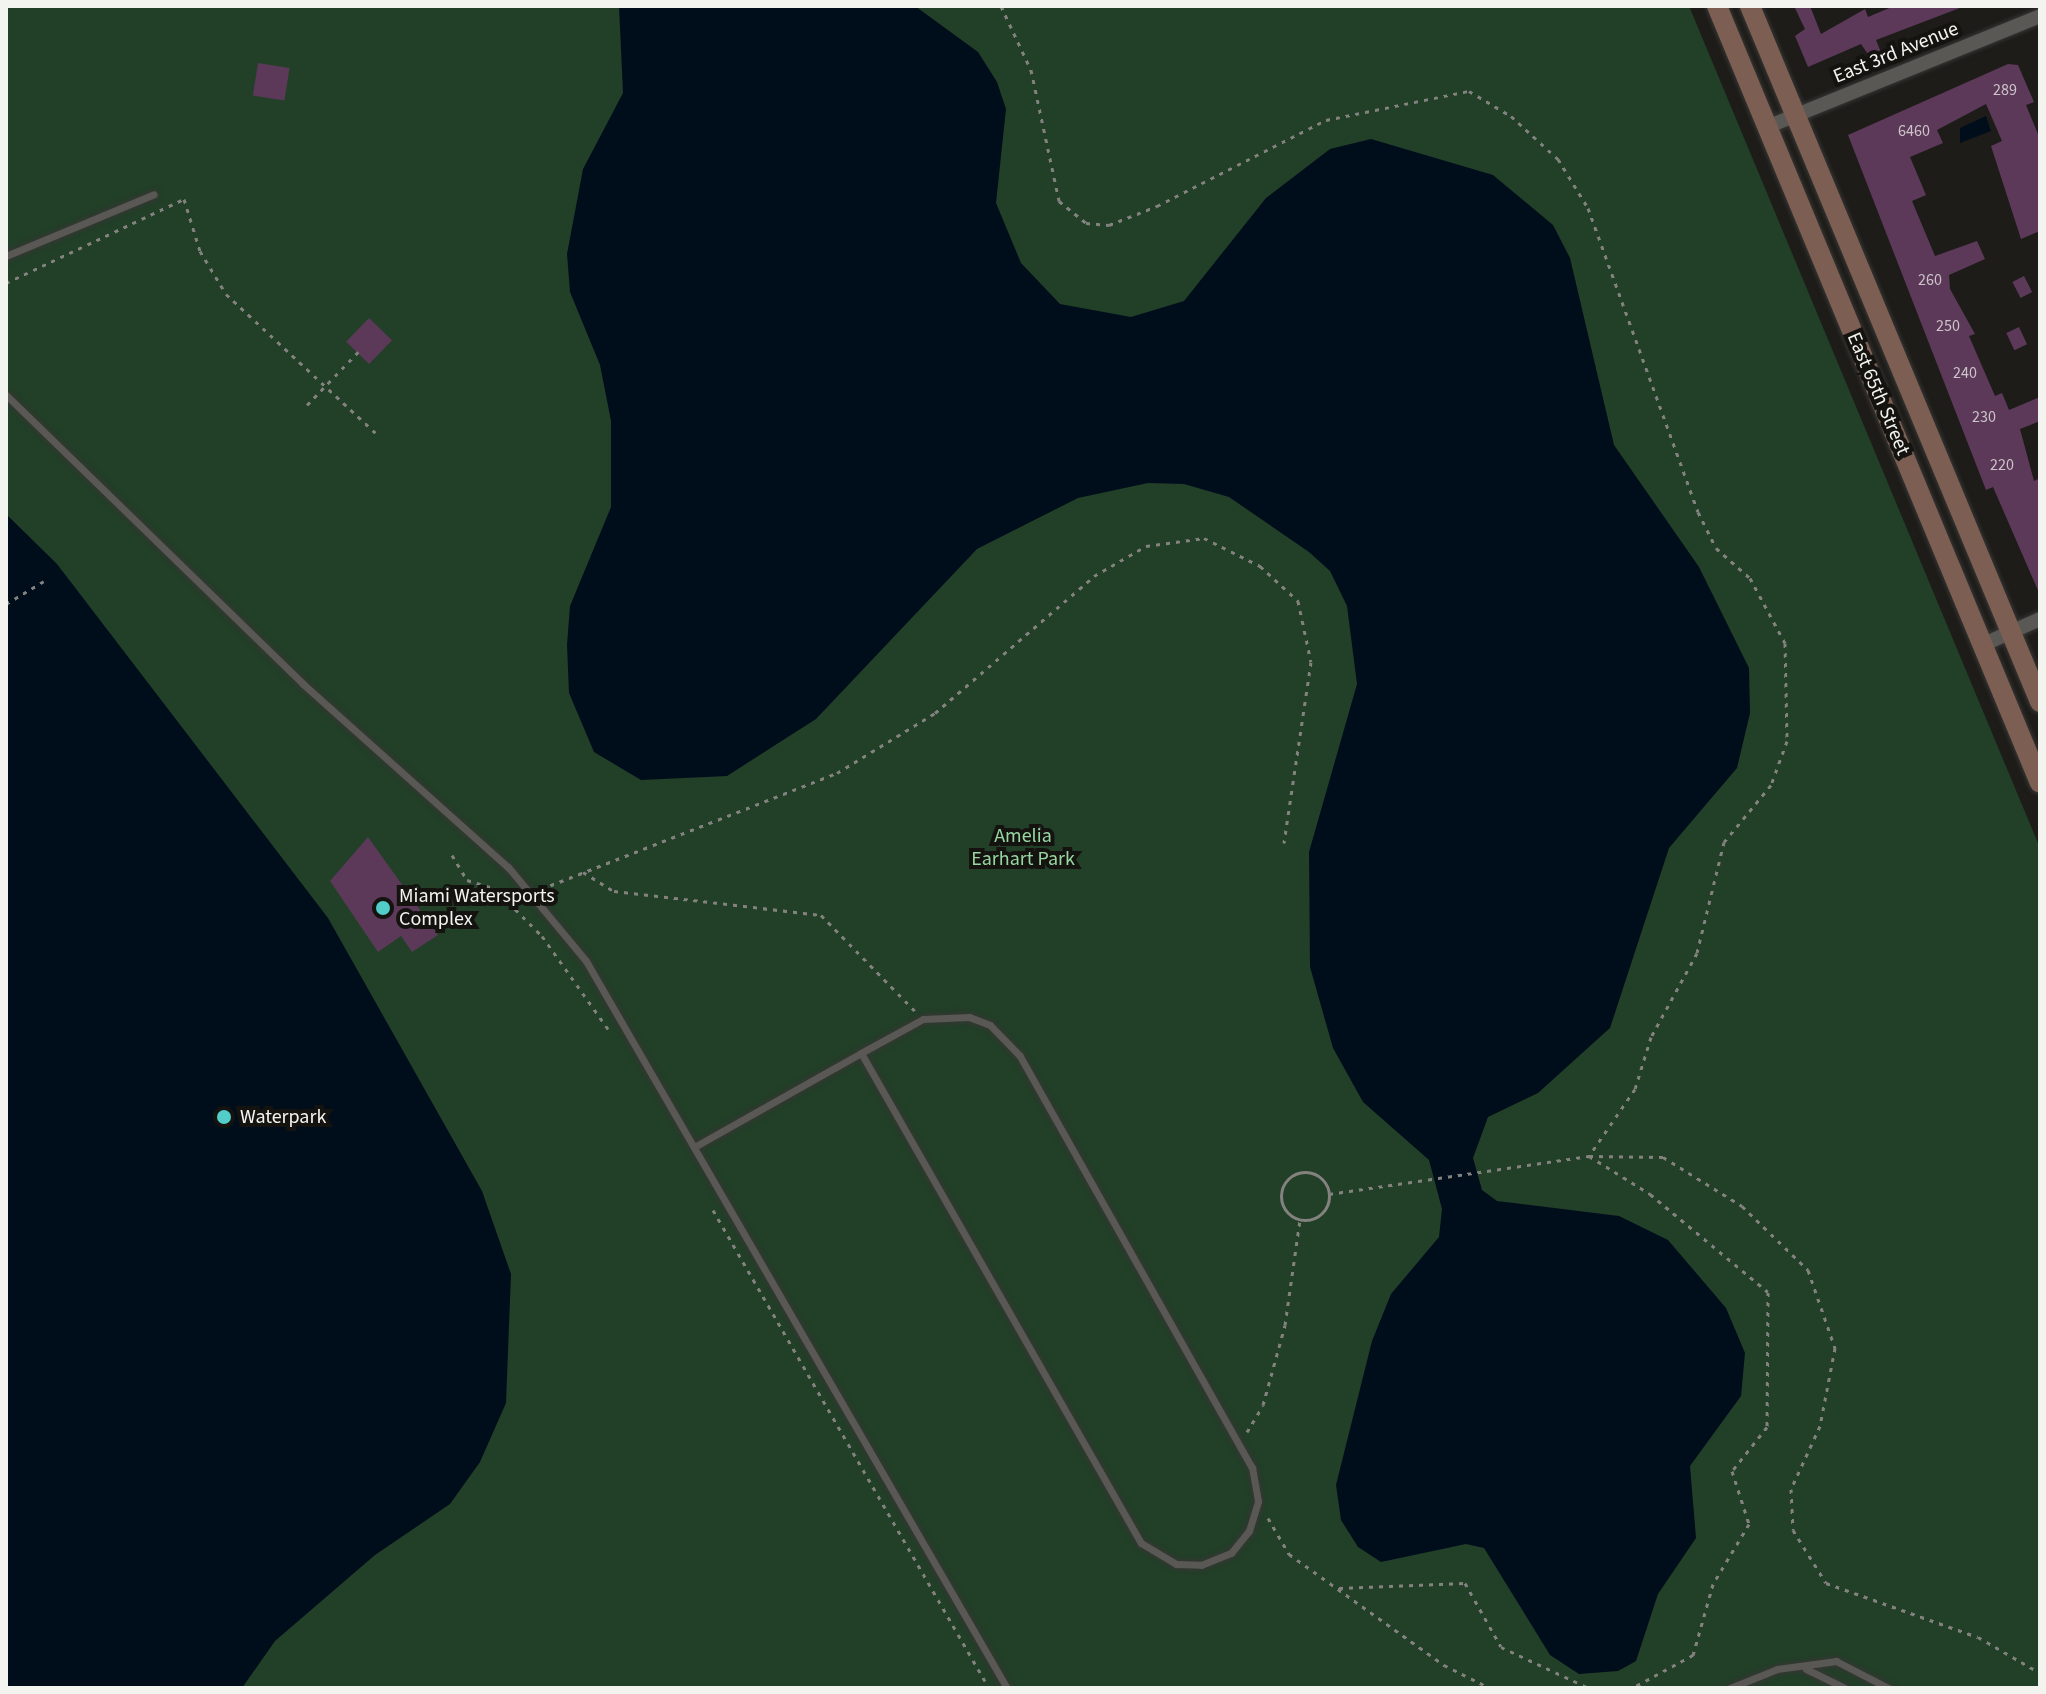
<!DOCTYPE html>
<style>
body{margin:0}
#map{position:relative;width:2046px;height:1694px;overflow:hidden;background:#1d1c19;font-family:"Source Sans 3",sans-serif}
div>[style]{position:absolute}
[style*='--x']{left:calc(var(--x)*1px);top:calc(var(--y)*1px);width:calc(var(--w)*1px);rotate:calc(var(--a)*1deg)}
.green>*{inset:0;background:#223f28}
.water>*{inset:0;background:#000e1c}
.building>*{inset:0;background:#5c3959;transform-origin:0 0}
.path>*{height:3px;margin-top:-1.5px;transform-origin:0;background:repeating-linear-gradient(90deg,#83827f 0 4px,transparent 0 10px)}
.path>.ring{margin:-1.5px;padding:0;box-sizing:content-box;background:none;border:3px solid #83827f;border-radius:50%}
.roads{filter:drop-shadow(0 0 2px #373634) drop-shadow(0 0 2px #373634)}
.service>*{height:7px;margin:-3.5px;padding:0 3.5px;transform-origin:3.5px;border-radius:3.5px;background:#595854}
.minor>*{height:14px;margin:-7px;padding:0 7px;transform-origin:7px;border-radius:7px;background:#595854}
.secondary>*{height:20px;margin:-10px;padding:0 10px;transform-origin:10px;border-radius:10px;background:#7c5e53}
.dots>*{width:22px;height:22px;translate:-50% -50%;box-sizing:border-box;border:4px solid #141310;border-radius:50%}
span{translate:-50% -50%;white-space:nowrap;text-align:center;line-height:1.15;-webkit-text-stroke:8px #141310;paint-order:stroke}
.number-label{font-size:16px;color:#cdc4ca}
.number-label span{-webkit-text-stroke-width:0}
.street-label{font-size:20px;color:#f3f3f0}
.park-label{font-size:20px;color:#97d7a2}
.poi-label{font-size:20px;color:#f3f3f0}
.left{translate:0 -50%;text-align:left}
.frame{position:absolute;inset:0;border:8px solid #f3f3f0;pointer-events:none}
</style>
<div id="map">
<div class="green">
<i style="clip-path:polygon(6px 6px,1689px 6px,2040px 848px,2040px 1688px,6px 1688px)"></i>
</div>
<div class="water">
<i style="clip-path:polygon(619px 6px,915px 6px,978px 52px,997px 82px,1006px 109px,996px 203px,1021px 263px,1060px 304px,1131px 317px,1184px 301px,1266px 198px,1330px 149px,1371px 139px,1493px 175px,1553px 225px,1570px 258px,1614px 445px,1699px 567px,1749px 668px,1750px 713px,1737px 768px,1669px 848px,1610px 1028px,1538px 1093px,1488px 1117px,1473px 1158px,1482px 1190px,1497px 1201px,1619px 1216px,1668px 1240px,1726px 1308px,1745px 1353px,1741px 1396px,1690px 1466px,1696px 1538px,1658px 1594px,1636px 1661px,1618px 1671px,1579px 1674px,1550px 1655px,1484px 1548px,1466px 1544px,1381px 1562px,1358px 1547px,1341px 1520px,1336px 1485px,1372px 1341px,1391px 1294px,1439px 1237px,1442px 1209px,1429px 1160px,1363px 1102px,1333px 1048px,1310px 967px,1309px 852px,1357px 684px,1347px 606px,1330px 571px,1309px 552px,1229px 497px,1184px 484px,1148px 483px,1078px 498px,977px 549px,816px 719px,727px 776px,641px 780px,594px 752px,569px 693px,567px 645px,570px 606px,611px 507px,611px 421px,600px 365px,570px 292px,567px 254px,583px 169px,623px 93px)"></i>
<i style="clip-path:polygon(1986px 116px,1991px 131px,1960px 143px,1960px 128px)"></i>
<i style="clip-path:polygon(6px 514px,57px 564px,328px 918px,482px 1191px,511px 1274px,506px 1403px,480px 1462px,450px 1504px,375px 1555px,275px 1641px,242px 1688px,6px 1688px)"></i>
</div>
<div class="building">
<i style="clip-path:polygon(1794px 6px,1810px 6px,1821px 34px,1865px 9px,1868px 17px,1894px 6px,1965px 6px,1876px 40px,1886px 65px,1878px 69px,1861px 44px,1808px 67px,1795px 36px,1805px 29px)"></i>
<i style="left:258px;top:63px;width:32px;height:33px;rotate:9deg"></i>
<i style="clip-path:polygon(2008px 64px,2018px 65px,2034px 102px,2026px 105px,2040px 139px,2040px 231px,2021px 239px,1991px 146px,2002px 141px,1986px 104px,1937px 130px,1943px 143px,1910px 157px,1926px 195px,1912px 201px,1935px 256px,1977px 241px,1985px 259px,1949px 275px,1950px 289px,1975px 334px,1969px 336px,1995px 396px,2002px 393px,2009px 410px,2040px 397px,2040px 421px,2020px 429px,2034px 481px,2040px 478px,2040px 595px,1993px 487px,1986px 490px,1848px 135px)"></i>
<i style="left:2024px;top:276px;width:18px;height:13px;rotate:63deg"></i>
<i style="left:369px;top:318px;width:32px;height:33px;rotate:44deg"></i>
<i style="left:2019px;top:327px;width:19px;height:14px;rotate:65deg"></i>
<i style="clip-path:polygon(368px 837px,438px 935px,412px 952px,401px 936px,378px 952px,330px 881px)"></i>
</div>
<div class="path">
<i style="--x:1001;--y:6;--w:71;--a:64.9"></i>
<i style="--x:1031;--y:70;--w:134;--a:77.9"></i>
<i style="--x:1059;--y:201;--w:35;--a:39"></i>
<i style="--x:1086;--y:223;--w:23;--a:5"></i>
<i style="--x:1109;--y:225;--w:52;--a:-21.6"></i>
<i style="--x:1157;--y:206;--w:190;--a:-27"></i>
<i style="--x:1326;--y:120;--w:146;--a:-11.5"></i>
<i style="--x:1469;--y:91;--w:49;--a:30.8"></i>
<i style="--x:1511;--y:116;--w:64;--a:42.5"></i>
<i style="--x:1558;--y:159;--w:57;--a:58.5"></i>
<i style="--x:1588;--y:208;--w:323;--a:70.1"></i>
<i style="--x:1698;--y:512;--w:40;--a:63.4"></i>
<i style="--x:1716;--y:548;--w:45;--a:41.4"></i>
<i style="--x:1750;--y:578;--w:74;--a:61.7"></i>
<i style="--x:1785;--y:643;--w:98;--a:88.8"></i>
<i style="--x:1787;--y:741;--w:47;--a:110"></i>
<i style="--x:1771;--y:785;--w:74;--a:129.5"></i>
<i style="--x:1724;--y:842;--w:114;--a:103.7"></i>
<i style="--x:1697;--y:953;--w:96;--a:118.7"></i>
<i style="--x:1651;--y:1037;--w:54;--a:107.1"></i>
<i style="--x:1635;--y:1089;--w:81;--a:124.5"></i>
<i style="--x:1589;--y:1156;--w:72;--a:31.9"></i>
<i style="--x:1650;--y:1194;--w:153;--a:39.7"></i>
<i style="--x:1768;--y:1292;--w:135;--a:90.4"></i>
<i style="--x:1767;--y:1427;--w:56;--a:128.5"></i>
<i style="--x:1732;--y:1471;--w:56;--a:72.2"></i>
<i style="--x:1749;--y:1524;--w:70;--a:121"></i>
<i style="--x:1713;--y:1584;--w:74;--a:105.7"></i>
<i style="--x:1693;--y:1655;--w:69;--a:151.6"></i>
<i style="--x:6;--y:283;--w:197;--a:-25.3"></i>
<i style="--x:184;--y:199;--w:54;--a:72.9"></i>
<i style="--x:200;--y:251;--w:50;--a:58.8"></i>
<i style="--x:226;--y:294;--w:210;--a:42.9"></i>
<i style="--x:307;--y:405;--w:74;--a:-46.1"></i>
<i style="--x:6;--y:604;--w:44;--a:-31.2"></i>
<i style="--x:452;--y:855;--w:29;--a:59"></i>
<i style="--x:467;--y:880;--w:28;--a:17"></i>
<i style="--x:494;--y:888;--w:68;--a:45"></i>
<i style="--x:542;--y:936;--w:119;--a:54.6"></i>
<i style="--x:583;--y:872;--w:36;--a:32"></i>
<i style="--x:614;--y:891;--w:208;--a:6.6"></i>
<i style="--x:821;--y:915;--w:134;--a:45.6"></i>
<i style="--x:541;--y:889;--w:318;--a:-21.4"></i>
<i style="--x:837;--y:773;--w:115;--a:-31.5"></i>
<i style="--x:935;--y:713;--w:210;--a:-40.7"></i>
<i style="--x:1094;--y:576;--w:60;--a:-30"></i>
<i style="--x:1146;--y:546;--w:59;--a:-7.9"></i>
<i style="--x:1204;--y:538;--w:63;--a:26.6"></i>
<i style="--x:1260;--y:566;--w:52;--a:42.6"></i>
<i style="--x:1298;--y:601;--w:62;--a:78"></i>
<i style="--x:1311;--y:662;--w:183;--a:98.5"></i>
<i class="ring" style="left:1281px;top:1172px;width:45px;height:45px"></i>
<i style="--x:1329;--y:1194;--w:263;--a:-8.3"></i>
<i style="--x:1589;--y:1156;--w:74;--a:0.8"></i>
<i style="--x:1663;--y:1157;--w:93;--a:31.8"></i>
<i style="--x:1742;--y:1206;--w:92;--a:44.1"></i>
<i style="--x:1808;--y:1270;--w:83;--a:70.9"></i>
<i style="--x:1835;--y:1348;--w:79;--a:100.9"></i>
<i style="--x:1820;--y:1426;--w:69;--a:114.7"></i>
<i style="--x:1791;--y:1489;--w:41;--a:87.2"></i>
<i style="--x:1793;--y:1530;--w:62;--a:58.1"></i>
<i style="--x:1826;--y:1583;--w:161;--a:19.6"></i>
<i style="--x:1978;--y:1637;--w:72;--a:30.1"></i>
<i style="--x:713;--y:1210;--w:552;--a:60"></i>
<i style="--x:1247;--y:1432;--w:31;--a:-59"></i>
<i style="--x:1263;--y:1405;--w:83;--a:-74.6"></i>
<i style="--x:1285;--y:1325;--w:107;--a:-81.9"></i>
<i style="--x:1268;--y:1518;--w:42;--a:59.7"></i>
<i style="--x:1289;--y:1554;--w:191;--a:35.6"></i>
<i style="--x:1444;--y:1665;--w:51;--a:26.6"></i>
<i style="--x:1339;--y:1588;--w:126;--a:-2.3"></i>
<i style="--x:1465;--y:1583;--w:73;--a:60.6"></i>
<i style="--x:1501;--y:1647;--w:97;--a:25"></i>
</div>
<div class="roads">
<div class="service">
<i style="--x:6;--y:256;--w:160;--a:-22.7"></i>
<i style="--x:6;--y:395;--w:414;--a:44.2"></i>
<i style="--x:303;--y:684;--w:275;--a:41.8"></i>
<i style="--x:508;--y:867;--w:122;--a:50.3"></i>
<i style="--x:586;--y:961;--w:840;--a:59.93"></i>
<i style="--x:696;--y:1146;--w:189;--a:-29.4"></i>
<i style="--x:861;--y:1053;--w:564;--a:60.26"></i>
<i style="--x:1141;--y:1543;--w:41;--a:31"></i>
<i style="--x:1176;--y:1564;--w:25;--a:2"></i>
<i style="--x:1201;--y:1565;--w:32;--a:-22"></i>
<i style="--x:1231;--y:1553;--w:28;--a:-51"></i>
<i style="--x:1249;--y:1531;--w:31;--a:-73"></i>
<i style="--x:1258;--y:1501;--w:34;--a:-100"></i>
<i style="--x:1252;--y:1468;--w:473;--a:-119.4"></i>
<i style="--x:1020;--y:1056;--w:43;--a:-134.1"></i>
<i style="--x:990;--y:1025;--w:22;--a:-159"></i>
<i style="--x:969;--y:1017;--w:46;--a:177.5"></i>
<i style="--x:923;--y:1019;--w:71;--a:151.3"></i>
<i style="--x:1806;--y:1669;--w:43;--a:26"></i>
<i style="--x:1730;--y:1688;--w:51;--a:-22"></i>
<i style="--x:1777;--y:1669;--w:60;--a:-7.7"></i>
<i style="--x:1836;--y:1661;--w:59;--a:27.4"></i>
</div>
<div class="minor">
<i style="--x:1767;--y:127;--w:295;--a:-22.1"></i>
<i style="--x:1982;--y:645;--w:64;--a:-24.1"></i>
</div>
<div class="secondary">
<i style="--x:1717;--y:6;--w:841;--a:67.43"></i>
<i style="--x:1750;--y:6;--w:754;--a:67.38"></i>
</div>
</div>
<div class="dots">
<i style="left:383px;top:908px;background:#53cdca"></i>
<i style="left:224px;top:1117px;background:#53cdca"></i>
</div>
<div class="number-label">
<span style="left:2005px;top:90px">289</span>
<span style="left:1914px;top:131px">6460</span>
<span style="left:1930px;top:280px">260</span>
<span style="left:1948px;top:326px">250</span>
<span style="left:1965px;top:373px">240</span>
<span style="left:1984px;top:417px">230</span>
<span style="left:2002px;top:465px">220</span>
</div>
<div class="street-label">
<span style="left:1896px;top:53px;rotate:-22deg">East 3rd Avenue</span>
<span style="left:1878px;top:394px;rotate:67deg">East 65th Street</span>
</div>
<div class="park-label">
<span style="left:1023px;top:848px">Amelia<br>Earhart Park</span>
</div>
<div class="poi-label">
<span class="left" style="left:399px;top:908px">Miami Watersports<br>Complex</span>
<span class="left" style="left:240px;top:1117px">Waterpark</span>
</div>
<div class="frame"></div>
</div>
